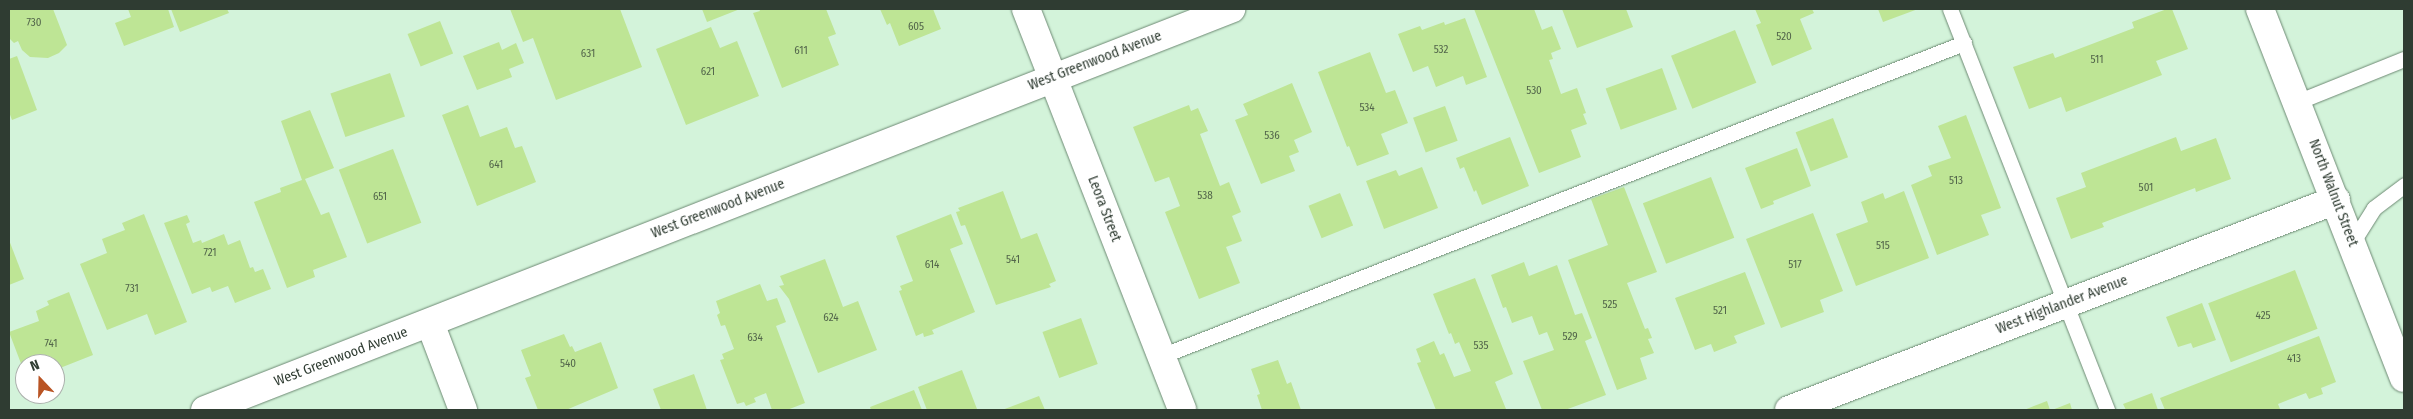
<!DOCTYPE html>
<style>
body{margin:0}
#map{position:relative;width:2413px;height:419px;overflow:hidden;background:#d3f3da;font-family:"Fira Sans Condensed",sans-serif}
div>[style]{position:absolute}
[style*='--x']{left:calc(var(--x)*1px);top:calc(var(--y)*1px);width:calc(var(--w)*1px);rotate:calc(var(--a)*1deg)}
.building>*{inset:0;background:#bee595;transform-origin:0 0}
.roads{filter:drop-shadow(0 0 1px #6d8973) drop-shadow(0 0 1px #6d8973)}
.service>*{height:15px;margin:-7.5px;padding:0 7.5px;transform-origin:7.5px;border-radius:7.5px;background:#fff}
.minor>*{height:28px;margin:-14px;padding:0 14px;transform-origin:14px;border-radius:14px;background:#fff}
.tertiary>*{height:28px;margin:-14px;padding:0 14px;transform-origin:14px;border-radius:14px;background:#fff}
span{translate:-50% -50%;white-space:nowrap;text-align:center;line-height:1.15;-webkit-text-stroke:4.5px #fff;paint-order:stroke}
.number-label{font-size:11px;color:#53664b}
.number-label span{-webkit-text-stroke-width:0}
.street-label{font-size:14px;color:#2f3c32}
.frame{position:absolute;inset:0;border:10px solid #2f3c32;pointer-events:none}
.north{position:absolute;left:15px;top:354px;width:50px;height:50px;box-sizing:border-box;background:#fff;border:1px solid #acb1ad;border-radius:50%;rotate:339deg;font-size:14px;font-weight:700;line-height:20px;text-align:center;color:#2f3c32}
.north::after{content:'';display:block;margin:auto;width:18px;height:22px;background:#b95424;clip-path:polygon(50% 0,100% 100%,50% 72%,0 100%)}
</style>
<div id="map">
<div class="building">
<i style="clip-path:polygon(9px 9px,53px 9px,67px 45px,59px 53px,48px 58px,30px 57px,22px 50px,18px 41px,14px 43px,9px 38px)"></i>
<i style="clip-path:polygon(128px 9px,168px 9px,174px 27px,124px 46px,115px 23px,131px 17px)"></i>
<i style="clip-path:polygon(171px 9px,227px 9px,229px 13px,180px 32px)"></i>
<i style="clip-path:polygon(510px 9px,620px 9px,642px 67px,556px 100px,533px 38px,523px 42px)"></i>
<i style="clip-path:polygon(702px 9px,740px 9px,707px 22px)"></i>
<i style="clip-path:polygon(759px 9px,826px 9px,836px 34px,828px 37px,839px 65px,782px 88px,753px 13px,760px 11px)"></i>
<i style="clip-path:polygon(880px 9px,933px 9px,941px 29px,899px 46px,890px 23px,887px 25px)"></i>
<i style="clip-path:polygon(1474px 9px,1534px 9px,1542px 30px,1552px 26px,1561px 49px,1551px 53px,1553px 59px,1549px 60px,1561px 94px,1577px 88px,1586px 113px,1583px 114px,1587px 124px,1571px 130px,1581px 157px,1539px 173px)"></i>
<i style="clip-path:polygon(1562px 9px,1626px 9px,1633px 27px,1577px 48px)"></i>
<i style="clip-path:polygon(1755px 9px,1812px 9px,1814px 13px,1800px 19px,1812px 49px,1772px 66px,1756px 25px,1761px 23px)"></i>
<i style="clip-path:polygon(1878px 9px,1918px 9px,1883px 22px)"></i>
<i style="clip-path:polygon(2167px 9px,2172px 9px,2188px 49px,2156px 61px,2162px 75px,2066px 112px,2061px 97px,2029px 109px,2013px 67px,2053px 53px,2055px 58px,2134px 28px,2132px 22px)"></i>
<i style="clip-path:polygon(1465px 18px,1487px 77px,1466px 85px,1463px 76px,1436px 87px,1428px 66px,1413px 72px,1398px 34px,1420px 26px,1422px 30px,1444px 22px,1445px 25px)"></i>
<i style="left:440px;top:21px;width:35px;height:35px;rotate:68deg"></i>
<i style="clip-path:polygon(711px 27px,720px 48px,737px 41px,759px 96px,686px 125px,656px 49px)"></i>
<i style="left:1735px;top:30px;width:57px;height:69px;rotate:68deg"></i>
<i style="clip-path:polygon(499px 42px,502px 50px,516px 43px,524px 63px,509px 69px,512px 77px,477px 90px,463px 56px)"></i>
<i style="clip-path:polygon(1370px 52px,1386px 93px,1395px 90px,1408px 123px,1381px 134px,1389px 154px,1357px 166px,1349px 146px,1347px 147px,1318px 72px)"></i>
<i style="clip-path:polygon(17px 56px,37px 110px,12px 120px,9px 112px,9px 59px)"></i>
<i style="left:1662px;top:68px;width:44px;height:60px;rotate:70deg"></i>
<i style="left:390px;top:73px;width:46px;height:63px;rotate:71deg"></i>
<i style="clip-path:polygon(1292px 83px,1312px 132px,1294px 140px,1299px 152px,1289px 156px,1295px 171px,1261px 184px,1235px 120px,1248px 115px,1243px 104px)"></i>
<i style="clip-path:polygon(468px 105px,480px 137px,507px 127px,515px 148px,522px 146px,536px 182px,477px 206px,442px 115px)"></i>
<i style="clip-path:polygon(1189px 105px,1191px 111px,1198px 108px,1208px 131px,1200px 134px,1220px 186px,1229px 182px,1241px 212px,1232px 216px,1242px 241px,1226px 247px,1240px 283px,1199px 299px,1165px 212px,1180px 206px,1169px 177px,1155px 182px,1133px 127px)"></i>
<i style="left:1445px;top:106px;width:37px;height:34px;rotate:70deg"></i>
<i style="clip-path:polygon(310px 110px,334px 168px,305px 179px,321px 215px,329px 212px,347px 257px,313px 270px,315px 277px,287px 288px,254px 202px,281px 192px,280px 188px,302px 180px,281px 121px)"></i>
<i style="clip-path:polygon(1966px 115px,2001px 208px,1981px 215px,1989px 235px,1937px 255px,1911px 185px,1932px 176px,1928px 166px,1951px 158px,1938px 126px)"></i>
<i style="left:1833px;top:118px;width:42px;height:40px;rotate:69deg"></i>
<i style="clip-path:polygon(1510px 137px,1529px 186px,1482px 205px,1476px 190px,1474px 192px,1464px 167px,1460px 169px,1456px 158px)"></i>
<i style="clip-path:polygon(2176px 137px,2181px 151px,2216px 138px,2231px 179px,2196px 192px,2195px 188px,2102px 223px,2104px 227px,2071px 239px,2056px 198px,2086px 187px,2081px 173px)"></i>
<i style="clip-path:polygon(1797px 148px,1811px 186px,1773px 201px,1774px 204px,1761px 209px,1745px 168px)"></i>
<i style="left:393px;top:149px;width:79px;height:58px;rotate:69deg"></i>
<i style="clip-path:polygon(1422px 167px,1438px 208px,1384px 229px,1366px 181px,1396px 170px,1399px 176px)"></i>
<i style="left:1711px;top:177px;width:65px;height:73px;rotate:69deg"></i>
<i style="clip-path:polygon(1624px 187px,1657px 272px,1627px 283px,1645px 329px,1648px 328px,1652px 338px,1648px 339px,1654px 353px,1640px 358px,1647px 379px,1617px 390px,1568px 260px,1608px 245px,1591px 199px)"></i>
<i style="clip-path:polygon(1003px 191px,1021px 239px,1037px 233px,1056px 281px,1049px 284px,1051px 287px,996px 305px,965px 225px,961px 226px,956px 212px,960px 211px,958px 208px)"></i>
<i style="clip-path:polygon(1904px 191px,1929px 258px,1856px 286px,1836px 234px,1868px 222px,1861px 202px,1883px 193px,1885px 199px)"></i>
<i style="left:1340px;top:193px;width:35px;height:34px;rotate:68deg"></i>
<i style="clip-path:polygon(1813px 213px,1843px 291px,1820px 300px,1824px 312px,1781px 328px,1746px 239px)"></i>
<i style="clip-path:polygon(144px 214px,187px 322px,155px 335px,147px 314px,107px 330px,80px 264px,107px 253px,102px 239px,125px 230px,122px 223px)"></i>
<i style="clip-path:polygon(951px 214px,963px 244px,950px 249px,975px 312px,932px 330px,934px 334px,924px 337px,923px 333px,916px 336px,899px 291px,902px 290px,900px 286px,913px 281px,896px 236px)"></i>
<i style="clip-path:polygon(187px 215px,190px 222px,186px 224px,193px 243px,201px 240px,202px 243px,224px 234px,228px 245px,240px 240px,250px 268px,253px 267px,255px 272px,263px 269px,271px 289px,235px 303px,228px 286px,212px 292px,210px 287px,192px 294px,164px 223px)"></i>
<i style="clip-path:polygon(9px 240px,24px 279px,9px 285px)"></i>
<i style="clip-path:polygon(825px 259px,843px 307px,858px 301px,877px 350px,818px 373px,789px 299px,779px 286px,784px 285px,780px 276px)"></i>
<i style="clip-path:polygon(1524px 262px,1529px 276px,1557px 265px,1575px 315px,1582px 313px,1592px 338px,1585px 341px,1606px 395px,1565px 410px,1542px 410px,1523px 361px,1554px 350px,1547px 332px,1539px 335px,1532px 316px,1512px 323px,1506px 307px,1503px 308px,1491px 275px)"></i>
<i style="left:2295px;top:270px;width:63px;height:93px;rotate:69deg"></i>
<i style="clip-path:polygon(1745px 272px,1765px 324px,1734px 336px,1737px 343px,1714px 352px,1711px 344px,1695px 350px,1675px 298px)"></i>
<i style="clip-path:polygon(1475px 278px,1513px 374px,1495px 382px,1506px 409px,1436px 410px,1417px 363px,1421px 362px,1416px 349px,1434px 341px,1440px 355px,1444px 353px,1454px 377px,1471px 371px,1459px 342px,1455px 344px,1451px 333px,1449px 334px,1433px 294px)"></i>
<i style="clip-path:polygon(760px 284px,767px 301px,777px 298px,786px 322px,776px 326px,805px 403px,787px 410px,772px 410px,766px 393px,754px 398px,756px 402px,746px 406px,744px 402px,737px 404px,720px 360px,724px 359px,722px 354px,734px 349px,725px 325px,721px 326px,717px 315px,720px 313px,716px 301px)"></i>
<i style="clip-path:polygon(69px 292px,93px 355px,55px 370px,55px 364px,25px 364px,25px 374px,9px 332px,39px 321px,36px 311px,49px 305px,47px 301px)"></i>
<i style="clip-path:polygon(2202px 303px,2216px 340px,2193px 348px,2191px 343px,2178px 347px,2166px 317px)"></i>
<i style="left:1081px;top:318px;width:49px;height:41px;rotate:70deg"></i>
<i style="clip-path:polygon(564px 334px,570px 347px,572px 346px,575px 352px,601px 342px,618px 388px,566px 410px,538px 410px,525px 378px,531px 376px,521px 350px)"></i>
<i style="clip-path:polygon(2319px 336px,2336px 382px,2321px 388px,2323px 394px,2309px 399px,2306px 393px,2278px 404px,2280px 409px,2278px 410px,2165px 410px,2160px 398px)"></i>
<i style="clip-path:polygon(1278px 360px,1287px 384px,1291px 382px,1301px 410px,1262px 410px,1257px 395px,1260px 394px,1251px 369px)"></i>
<i style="clip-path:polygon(962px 370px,977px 409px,927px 410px,918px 387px)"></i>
<i style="clip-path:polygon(694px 374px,707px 410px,661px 410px,653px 389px)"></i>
<i style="clip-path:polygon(914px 390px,922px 410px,871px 410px,870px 407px)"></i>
<i style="clip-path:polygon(2152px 393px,2158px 410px,2126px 410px,2123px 404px)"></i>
<i style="clip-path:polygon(1039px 396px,1045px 410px,1002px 410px)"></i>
<i style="clip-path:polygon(2047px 401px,2050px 410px,2024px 410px)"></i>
<i style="clip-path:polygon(2070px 403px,2072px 410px,2052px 410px)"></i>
</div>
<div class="roads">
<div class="service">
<i style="--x:1950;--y:9;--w:431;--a:68.6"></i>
<i style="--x:2297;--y:102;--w:115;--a:-21.9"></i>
<i style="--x:2352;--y:243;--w:41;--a:-57.8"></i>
<i style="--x:2374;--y:208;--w:38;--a:-37"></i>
<i style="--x:1161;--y:356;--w:862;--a:-21.3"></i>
</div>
<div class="minor">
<i style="--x:1026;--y:9;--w:430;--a:68.7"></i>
<i style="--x:430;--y:323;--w:93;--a:69.2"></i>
<i style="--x:205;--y:410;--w:1102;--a:-21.35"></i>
<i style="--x:1789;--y:410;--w:586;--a:-21"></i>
</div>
<div class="tertiary">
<i style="--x:2260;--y:9;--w:396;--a:68.7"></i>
</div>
</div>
<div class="number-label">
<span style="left:34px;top:23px">730</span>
<span style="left:916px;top:27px">605</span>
<span style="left:1784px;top:37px">520</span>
<span style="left:1441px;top:50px">532</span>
<span style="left:801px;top:51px">611</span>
<span style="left:588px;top:54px">631</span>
<span style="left:2097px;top:60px">511</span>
<span style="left:708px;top:72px">621</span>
<span style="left:1534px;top:91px">530</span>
<span style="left:1367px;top:108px">534</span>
<span style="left:1272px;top:136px">536</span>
<span style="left:496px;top:165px">641</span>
<span style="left:1956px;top:181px">513</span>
<span style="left:2146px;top:188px">501</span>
<span style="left:1205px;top:196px">538</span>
<span style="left:380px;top:197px">651</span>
<span style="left:1883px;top:246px">515</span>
<span style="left:210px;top:253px">721</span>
<span style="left:1013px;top:260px">541</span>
<span style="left:932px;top:265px">614</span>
<span style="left:1795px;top:265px">517</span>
<span style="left:132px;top:289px">731</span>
<span style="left:1610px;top:305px">525</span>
<span style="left:1720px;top:311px">521</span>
<span style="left:2263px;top:316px">425</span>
<span style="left:831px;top:318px">624</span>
<span style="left:1570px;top:337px">529</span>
<span style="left:755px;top:338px">634</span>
<span style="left:51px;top:344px">741</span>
<span style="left:1481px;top:346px">535</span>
<span style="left:2294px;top:359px">413</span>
<span style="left:568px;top:364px">540</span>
</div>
<div class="street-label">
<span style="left:1095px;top:61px;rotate:-21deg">West Greenwood Avenue</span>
<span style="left:2333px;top:193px;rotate:69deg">North Walnut Street</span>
<span style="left:718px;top:209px;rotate:-21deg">West Greenwood Avenue</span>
<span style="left:1104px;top:209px;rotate:69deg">Leora Street</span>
<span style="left:2062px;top:305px;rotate:-21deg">West Highlander Avenue</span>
<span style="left:341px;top:357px;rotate:-21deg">West Greenwood Avenue</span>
</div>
<div class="frame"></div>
<div class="north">N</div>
</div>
